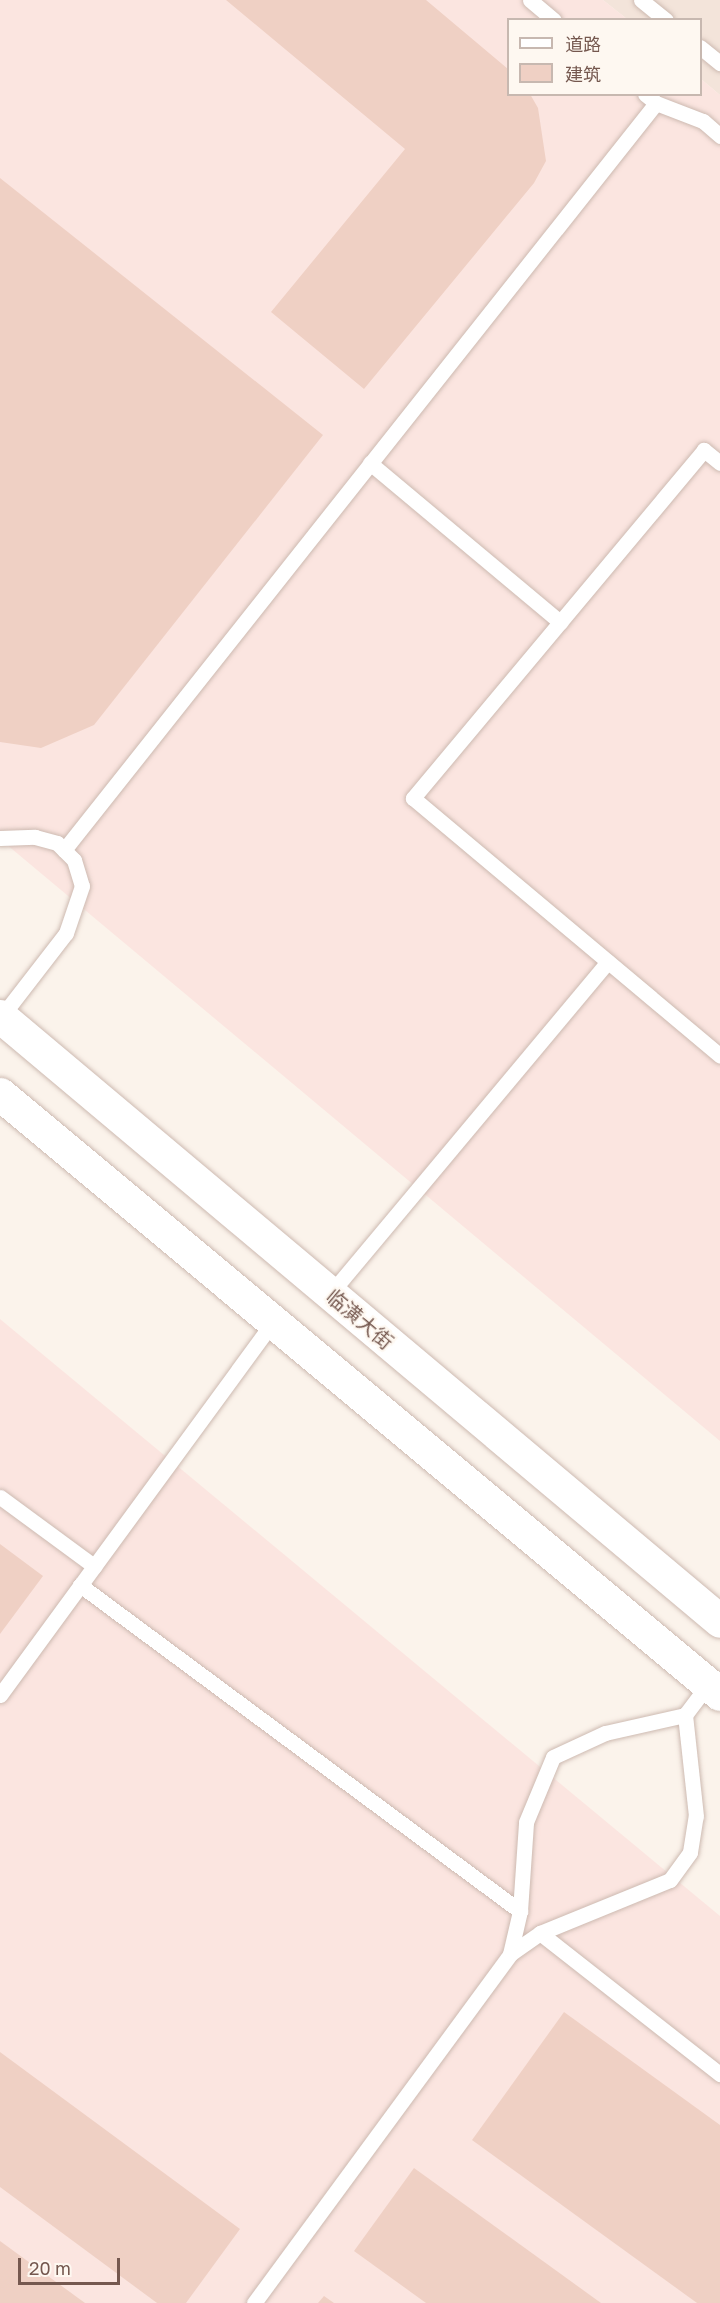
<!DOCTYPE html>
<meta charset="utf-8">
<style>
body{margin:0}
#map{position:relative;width:720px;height:2303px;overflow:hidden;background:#fbf3eb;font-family:"Golos Text","Noto Sans SC",sans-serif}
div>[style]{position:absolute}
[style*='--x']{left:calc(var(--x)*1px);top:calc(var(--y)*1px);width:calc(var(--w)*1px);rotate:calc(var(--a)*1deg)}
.residential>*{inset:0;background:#f3e4da}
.commercial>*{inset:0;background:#fbe5e0}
.building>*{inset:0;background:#efd0c4}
.roads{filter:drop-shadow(0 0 2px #cdbab1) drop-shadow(0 0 2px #cdbab1)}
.lane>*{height:15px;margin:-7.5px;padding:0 7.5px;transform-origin:7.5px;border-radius:7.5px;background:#fff}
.secondary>*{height:33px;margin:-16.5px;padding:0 16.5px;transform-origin:16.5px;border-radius:16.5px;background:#fff}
span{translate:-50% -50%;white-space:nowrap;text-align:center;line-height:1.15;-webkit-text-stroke:4.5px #fef8f1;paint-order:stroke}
.street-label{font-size:20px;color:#75584f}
.legend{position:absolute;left:507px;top:18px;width:195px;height:78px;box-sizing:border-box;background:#fef8f1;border:2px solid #c7b8b0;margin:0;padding:8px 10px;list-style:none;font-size:18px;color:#75584f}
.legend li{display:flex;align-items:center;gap:12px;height:30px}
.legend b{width:30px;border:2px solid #c7b8b0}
.scale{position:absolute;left:18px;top:2258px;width:102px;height:27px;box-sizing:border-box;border:3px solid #75584f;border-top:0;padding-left:8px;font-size:18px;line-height:21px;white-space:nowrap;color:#75584f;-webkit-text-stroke:4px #fef8f1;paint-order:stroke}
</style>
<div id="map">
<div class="residential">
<i style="clip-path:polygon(603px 0,720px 0,720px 95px,701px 79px,700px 20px,627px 19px)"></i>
</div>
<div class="commercial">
<i style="clip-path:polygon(0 0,603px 0,627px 19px,508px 20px,508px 94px,700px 94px,701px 79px,720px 95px,720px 1441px,0 839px)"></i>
<i style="clip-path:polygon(0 1319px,720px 1916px,720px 2303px,0 2303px)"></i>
</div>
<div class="building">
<i style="clip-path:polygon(226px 0,426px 0,508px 69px,508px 94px,530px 94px,538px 108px,546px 161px,534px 183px,364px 389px,271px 312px,405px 149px)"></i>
<i style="clip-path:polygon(0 178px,323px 435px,94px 725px,41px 748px,0 742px)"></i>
<i style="clip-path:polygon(0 1544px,43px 1576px,0 1634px)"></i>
<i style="clip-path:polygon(564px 2012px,720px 2125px,720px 2303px,697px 2303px,472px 2140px)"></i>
<i style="clip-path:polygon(0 2052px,240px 2229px,186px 2303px,157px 2303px,0 2187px)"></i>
<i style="clip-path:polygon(414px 2168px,601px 2303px,426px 2303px,354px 2251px)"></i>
<i style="clip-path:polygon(0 2241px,85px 2303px,0 2303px)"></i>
<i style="clip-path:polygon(324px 2296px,334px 2303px,318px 2303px)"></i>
</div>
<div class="roads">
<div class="lane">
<i style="--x:530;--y:0;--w:31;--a:40"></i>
<i style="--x:641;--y:0;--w:32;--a:39"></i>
<i style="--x:700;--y:47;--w:26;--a:39"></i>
<i style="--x:656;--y:103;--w:50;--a:21"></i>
<i style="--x:703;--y:121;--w:23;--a:41"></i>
<i style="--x:370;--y:463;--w:248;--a:39.9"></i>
<i style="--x:720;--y:463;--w:21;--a:-141"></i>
<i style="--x:704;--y:450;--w:454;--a:129.9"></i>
<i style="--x:413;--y:798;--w:401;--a:40"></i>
<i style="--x:0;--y:838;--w:35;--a:-2"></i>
<i style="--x:35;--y:837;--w:23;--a:15"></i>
<i style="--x:57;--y:843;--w:24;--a:45"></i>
<i style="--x:74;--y:860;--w:27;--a:73"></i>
<i style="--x:82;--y:886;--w:50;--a:108.8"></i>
<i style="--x:66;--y:933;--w:106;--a:127.7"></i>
<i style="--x:64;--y:850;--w:953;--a:-51.6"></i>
<i style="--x:656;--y:103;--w:14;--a:-141"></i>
<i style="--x:330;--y:1294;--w:433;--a:-50.1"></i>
<i style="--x:0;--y:1497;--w:117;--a:36.3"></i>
<i style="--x:80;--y:1585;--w:548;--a:36.54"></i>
<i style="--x:0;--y:1695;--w:462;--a:-53.8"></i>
<i style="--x:540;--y:1933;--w:229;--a:38.1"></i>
<i style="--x:510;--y:1954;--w:44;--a:-76.9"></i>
<i style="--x:520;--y:1911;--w:89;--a:-86.1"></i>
<i style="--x:526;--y:1822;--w:70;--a:-67.4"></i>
<i style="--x:553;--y:1757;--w:57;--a:-24.8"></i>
<i style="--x:605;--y:1733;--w:82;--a:-12.7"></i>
<i style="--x:685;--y:1715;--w:39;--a:-53"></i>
<i style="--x:254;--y:2303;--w:433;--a:-53.7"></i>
<i style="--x:510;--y:1954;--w:37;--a:-35"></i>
<i style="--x:540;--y:1933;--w:140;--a:-22.2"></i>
<i style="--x:670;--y:1880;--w:34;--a:-54"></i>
<i style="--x:690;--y:1852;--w:36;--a:-81"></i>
<i style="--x:696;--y:1816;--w:102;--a:-96.2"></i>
</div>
<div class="secondary">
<i style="--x:0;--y:1016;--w:940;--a:40.04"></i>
<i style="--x:0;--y:1094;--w:937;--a:39.81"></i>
</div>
</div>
<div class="street-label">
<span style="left:360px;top:1319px;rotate:40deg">临潢大街</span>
</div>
<ul class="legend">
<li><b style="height:8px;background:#fff"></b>道路</li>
<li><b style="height:16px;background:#efd0c4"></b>建筑</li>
</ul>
<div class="scale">20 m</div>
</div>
